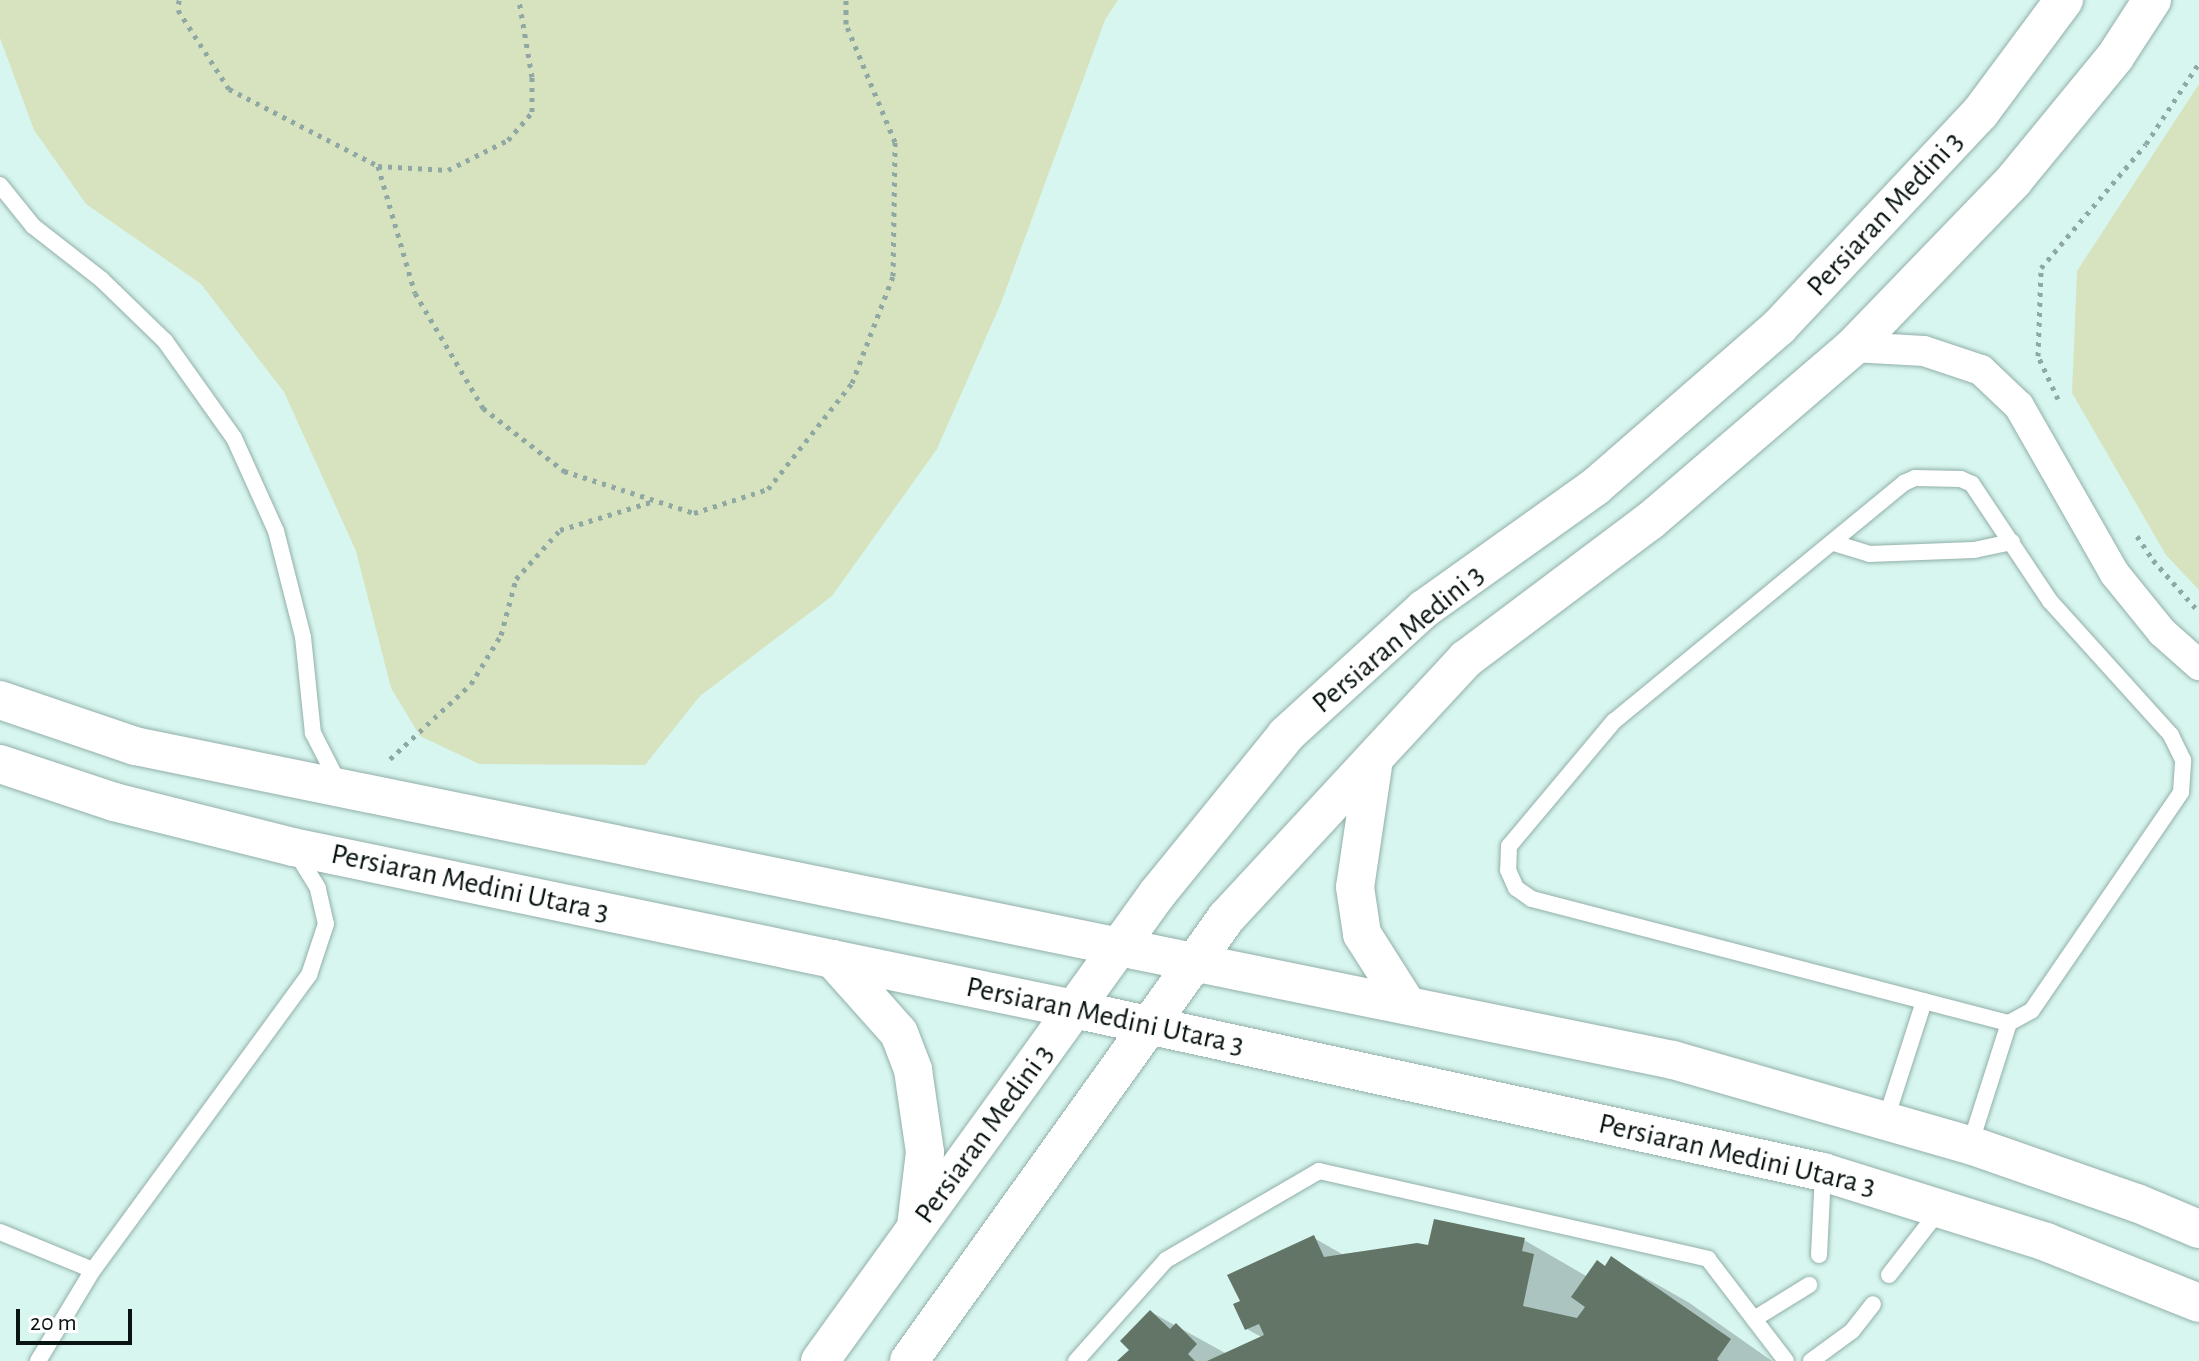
<!DOCTYPE html>
<style>
body{margin:0}
#map{position:relative;width:2199px;height:1361px;overflow:hidden;background:#d7f6ef;font-family:"Alegreya Sans",sans-serif}
div>[style]{position:absolute}
[style*='--x']{left:calc(var(--x)*1px);top:calc(var(--y)*1px);width:calc(var(--w)*1px);rotate:calc(var(--a)*1deg)}
.green>*{inset:0;background:#d7e3bf}
.shadow>*{inset:0;background:#0003}
.building>*{inset:0;background:#627566}
.path>*{height:5px;margin-top:-2.5px;transform-origin:0;background:repeating-linear-gradient(90deg,#90a8a3 0 4px,transparent 0 10px)}
.roads{filter:drop-shadow(0 0 2px #92afa9) drop-shadow(0 0 2px #92afa9)}
.service>*{height:16px;margin:-8px;padding:0 8px;transform-origin:8px;border-radius:8px;background:#fff}
.minor>*{height:30px;margin:-15px;padding:0 15px;transform-origin:15px;border-radius:15px;background:#fff}
.tertiary>*{height:38px;margin:-19px;padding:0 19px;transform-origin:19px;border-radius:19px;background:#fff}
span{translate:-50% -50%;white-space:nowrap;text-align:center;line-height:1.15;-webkit-text-stroke:6px #fff;paint-order:stroke}
.street-label{font-size:30px;color:#091412}
.scale{position:absolute;left:16px;top:1309px;width:116px;height:36px;box-sizing:border-box;border:4px solid #091412;border-top:0;padding-left:10px;font-size:24px;line-height:28px;white-space:nowrap;color:#091412;-webkit-text-stroke:6px #fff;paint-order:stroke}
</style>
<div id="map">
<div class="green">
<i style="clip-path:polygon(0 0,1118px 0,1105px 20px,1001px 303px,937px 449px,832px 596px,700px 696px,645px 765px,479px 764px,420px 736px,391px 688px,356px 551px,284px 392px,201px 284px,86px 204px,34px 130px,0 38px)"></i>
<i style="clip-path:polygon(2199px 84px,2199px 590px,2166px 555px,2072px 393px,2077px 271px)"></i>
</div>
<div class="shadow">
<i style="clip-path:polygon(1314px 1238px,1342px 1254px,1417px 1245px,1429px 1248px,1524px 1240px,1588px 1277px,1606px 1268px,1612px 1259px,1688px 1302px,1772px 1361px,1120px 1361px,1131px 1350px,1151px 1312px,1227px 1354px,1263px 1338px,1247px 1329px,1242px 1301px)"></i>
</div>
<div class="building">
<i style="clip-path:polygon(1434px 1219px,1525px 1238px,1522px 1251px,1534px 1254px,1523px 1306px,1577px 1318px,1585px 1307px,1571px 1297px,1597px 1260px,1605px 1266px,1611px 1256px,1731px 1339px,1717px 1359px,1719px 1361px,1207px 1361px,1264px 1335px,1259px 1324px,1245px 1330px,1233px 1304px,1240px 1301px,1227px 1275px,1314px 1235px,1324px 1257px,1417px 1243px,1428px 1245px)"></i>
<i style="clip-path:polygon(1150px 1310px,1170px 1329px,1176px 1323px,1197px 1344px,1188px 1354px,1195px 1361px,1117px 1361px,1129px 1350px,1120px 1341px)"></i>
</div>
<div class="path">
<i style="--x:179;--y:0;--w:10;--a:96"></i>
<i style="--x:178;--y:10;--w:94;--a:57.2"></i>
<i style="--x:229;--y:89;--w:168;--a:27.3"></i>
<i style="--x:378;--y:166;--w:70;--a:3.3"></i>
<i style="--x:448;--y:170;--w:67;--a:-26.6"></i>
<i style="--x:508;--y:140;--w:37;--a:-49"></i>
<i style="--x:532;--y:112;--w:35;--a:-90"></i>
<i style="--x:532;--y:77;--w:78;--a:-99.6"></i>
<i style="--x:378;--y:166;--w:132;--a:73.8"></i>
<i style="--x:415;--y:293;--w:134;--a:59.4"></i>
<i style="--x:483;--y:408;--w:103;--a:37.9"></i>
<i style="--x:564;--y:471;--w:137;--a:17.9"></i>
<i style="--x:694;--y:513;--w:78;--a:-18"></i>
<i style="--x:768;--y:489;--w:135;--a:-51.6"></i>
<i style="--x:852;--y:383;--w:115;--a:-69"></i>
<i style="--x:893;--y:276;--w:134;--a:-89.1"></i>
<i style="--x:895;--y:142;--w:128;--a:-112.6"></i>
<i style="--x:846;--y:24;--w:24;--a:-90"></i>
<i style="--x:2058;--y:399;--w:47;--a:-114.9"></i>
<i style="--x:2038;--y:356;--w:88;--a:-88"></i>
<i style="--x:2041;--y:268;--w:162;--a:-49.7"></i>
<i style="--x:2146;--y:144;--w:97;--a:-56.8"></i>
<i style="--x:2137;--y:536;--w:29;--a:56"></i>
<i style="--x:2153;--y:560;--w:69;--a:48.5"></i>
<i style="--x:390;--y:759;--w:110;--a:-42.8"></i>
<i style="--x:471;--y:684;--w:57;--a:-58.5"></i>
<i style="--x:501;--y:635;--w:58;--a:-75"></i>
<i style="--x:516;--y:579;--w:66;--a:-48.1"></i>
<i style="--x:560;--y:530;--w:98;--a:-17.1"></i>
</div>
<div class="roads">
<div class="service">
<i style="--x:0;--y:185;--w:53;--a:51.2"></i>
<i style="--x:33;--y:226;--w:88;--a:38"></i>
<i style="--x:102;--y:280;--w:88;--a:44.1"></i>
<i style="--x:165;--y:341;--w:119;--a:54.6"></i>
<i style="--x:234;--y:438;--w:102;--a:65.7"></i>
<i style="--x:276;--y:531;--w:109;--a:75.7"></i>
<i style="--x:303;--y:637;--w:97;--a:84.1"></i>
<i style="--x:313;--y:733;--w:59;--a:63"></i>
<i style="--x:1834;--y:543;--w:37;--a:17"></i>
<i style="--x:1869;--y:554;--w:105;--a:-2.2"></i>
<i style="--x:1974;--y:550;--w:39;--a:-12"></i>
<i style="--x:1886;--y:1119;--w:124;--a:-72.1"></i>
<i style="--x:1970;--y:1145;--w:128;--a:-72.3"></i>
<i style="--x:2009;--y:1023;--w:26;--a:-29"></i>
<i style="--x:2032;--y:1010;--w:264;--a:-55.6"></i>
<i style="--x:2181;--y:792;--w:32;--a:-86"></i>
<i style="--x:2183;--y:760;--w:28;--a:-116"></i>
<i style="--x:2171;--y:735;--w:181;--a:-132.1"></i>
<i style="--x:2050;--y:601;--w:141;--a:-123.7"></i>
<i style="--x:1972;--y:484;--w:12;--a:-156"></i>
<i style="--x:1961;--y:479;--w:46;--a:-178.8"></i>
<i style="--x:1915;--y:478;--w:12;--a:156"></i>
<i style="--x:1904;--y:483;--w:375;--a:140.6"></i>
<i style="--x:1614;--y:721;--w:163;--a:130"></i>
<i style="--x:1509;--y:846;--w:24;--a:92"></i>
<i style="--x:1508;--y:870;--w:20;--a:66"></i>
<i style="--x:1516;--y:888;--w:19;--a:35"></i>
<i style="--x:1532;--y:899;--w:493;--a:14.6"></i>
<i style="--x:0;--y:1232;--w:100;--a:22.2"></i>
<i style="--x:1819;--y:1255;--w:82;--a:-87.2"></i>
<i style="--x:1889;--y:1275;--w:85;--a:-52.2"></i>
<i style="--x:1754;--y:1319;--w:65;--a:-31.7"></i>
<i style="--x:38;--y:1361;--w:106;--a:-58.9"></i>
<i style="--x:93;--y:1270;--w:366;--a:-53.8"></i>
<i style="--x:309;--y:975;--w:54;--a:-71.6"></i>
<i style="--x:326;--y:924;--w:37;--a:-103"></i>
<i style="--x:318;--y:888;--w:44;--a:-121.9"></i>
<i style="--x:1076;--y:1361;--w:135;--a:-48.3"></i>
<i style="--x:1166;--y:1260;--w:177;--a:-30.2"></i>
<i style="--x:1319;--y:1171;--w:399;--a:12.7"></i>
<i style="--x:1708;--y:1259;--w:128;--a:52.6"></i>
<i style="--x:1811;--y:1361;--w:51;--a:-36.2"></i>
<i style="--x:1852;--y:1331;--w:34;--a:-52"></i>
</div>
<div class="minor">
<i style="--x:1853;--y:347;--w:71;--a:3.2"></i>
<i style="--x:1924;--y:351;--w:60;--a:18.4"></i>
<i style="--x:1981;--y:370;--w:52;--a:43.5"></i>
<i style="--x:2019;--y:406;--w:193;--a:60.3"></i>
<i style="--x:2115;--y:574;--w:75;--a:51"></i>
<i style="--x:2162;--y:632;--w:50;--a:41.7"></i>
</div>
<div class="tertiary">
<i style="--x:0;--y:700;--w:143;--a:18.8"></i>
<i style="--x:135;--y:746;--w:1570;--a:11.54"></i>
<i style="--x:1673;--y:1060;--w:309;--a:16"></i>
<i style="--x:1970;--y:1145;--w:177;--a:19.2"></i>
<i style="--x:2137;--y:1203;--w:67;--a:22.8"></i>
<i style="--x:1374;--y:759;--w:129;--a:98.4"></i>
<i style="--x:1355;--y:887;--w:48;--a:81.5"></i>
<i style="--x:1362;--y:934;--w:84;--a:57.6"></i>
<i style="--x:0;--y:764;--w:120;--a:18.4"></i>
<i style="--x:114;--y:802;--w:185;--a:14.1"></i>
<i style="--x:293;--y:847;--w:798;--a:11.72"></i>
<i style="--x:1074;--y:1009;--w:767;--a:12.28"></i>
<i style="--x:1823;--y:1172;--w:234;--a:17.4"></i>
<i style="--x:2046;--y:1242;--w:165;--a:21.7"></i>
<i style="--x:833;--y:959;--w:99;--a:48.3"></i>
<i style="--x:899;--y:1033;--w:40;--a:69"></i>
<i style="--x:913;--y:1070;--w:83;--a:81.7"></i>
<i style="--x:925;--y:1152;--w:75;--a:96.9"></i>
<i style="--x:820;--y:1361;--w:576;--a:-54.18"></i>
<i style="--x:1157;--y:894;--w:205;--a:-50.9"></i>
<i style="--x:1286;--y:735;--w:187;--a:-42.4"></i>
<i style="--x:1424;--y:609;--w:210;--a:-35.5"></i>
<i style="--x:1595;--y:487;--w:244;--a:-41"></i>
<i style="--x:1779;--y:327;--w:294;--a:-46.8"></i>
<i style="--x:1980;--y:113;--w:141;--a:-53.4"></i>
<i style="--x:909;--y:1361;--w:545;--a:-54.41"></i>
<i style="--x:1226;--y:918;--w:353;--a:-47.2"></i>
<i style="--x:1466;--y:659;--w:230;--a:-36.9"></i>
<i style="--x:1650;--y:521;--w:267;--a:-40.6"></i>
<i style="--x:1853;--y:347;--w:232;--a:-46"></i>
<i style="--x:2014;--y:180;--w:159;--a:-50.6"></i>
<i style="--x:2115;--y:57;--w:68;--a:-57"></i>
</div>
</div>
<div class="street-label">
<span style="left:1885px;top:214px;rotate:-47deg">Persiaran Medini 3</span>
<span style="left:1398px;top:639px;rotate:-40deg">Persiaran Medini 3</span>
<span style="left:470px;top:883px;rotate:12deg">Persiaran Medini Utara 3</span>
<span style="left:1105px;top:1016px;rotate:12deg">Persiaran Medini Utara 3</span>
<span style="left:984px;top:1134px;rotate:-54deg">Persiaran Medini 3</span>
<span style="left:1737px;top:1155px;rotate:13deg">Persiaran Medini Utara 3</span>
</div>
<div class="scale">20 m</div>
</div>
